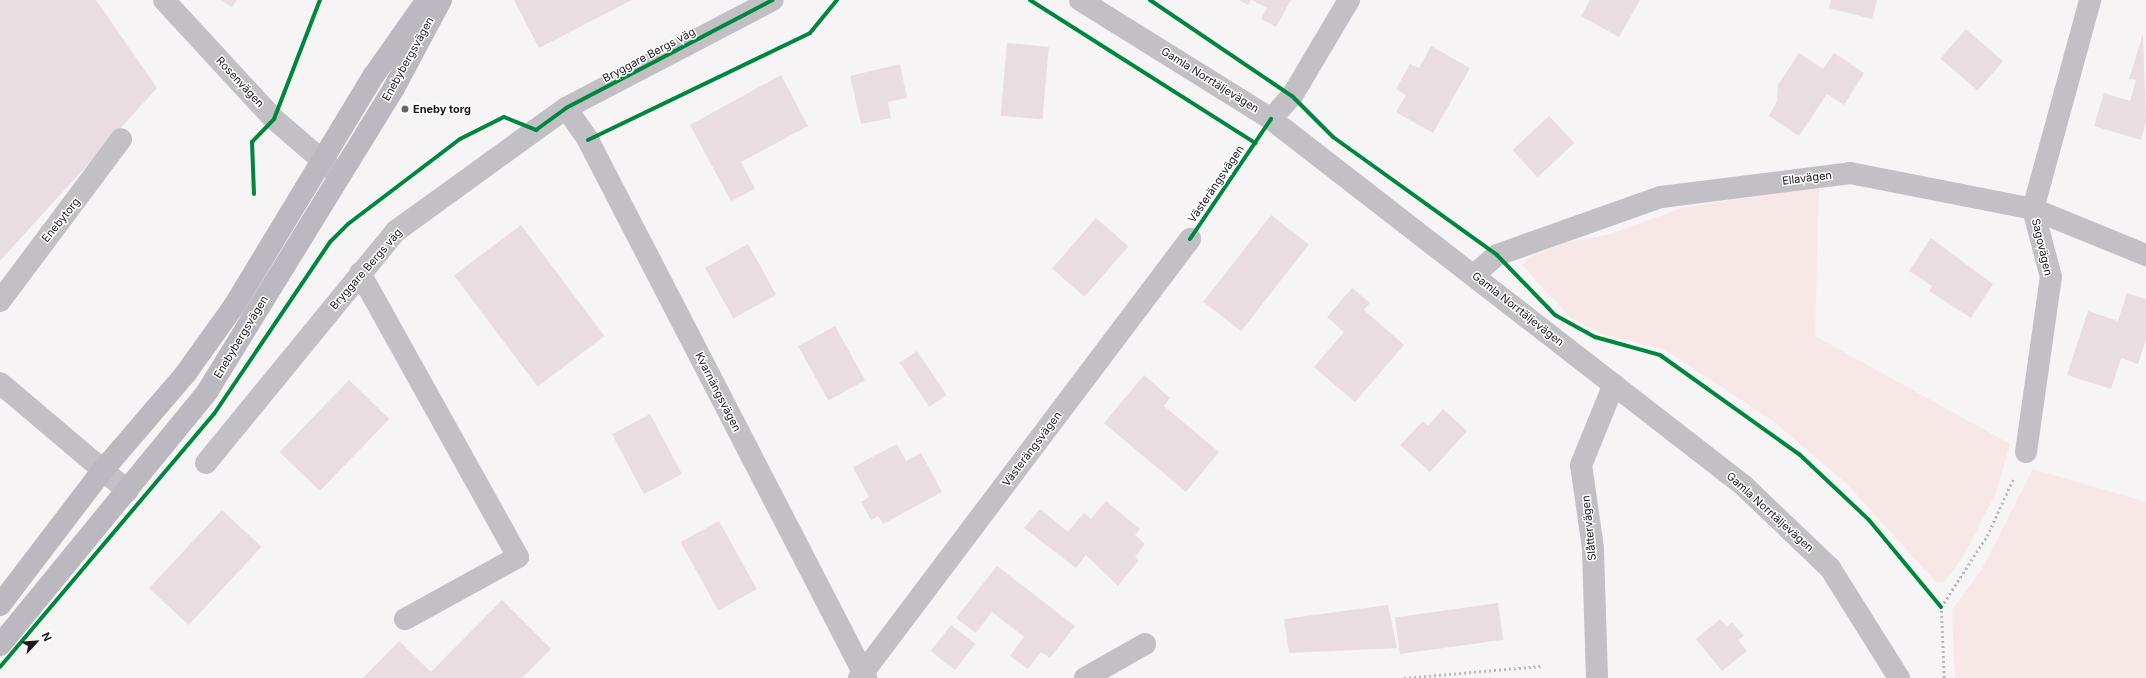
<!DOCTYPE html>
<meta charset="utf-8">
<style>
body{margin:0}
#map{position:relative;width:2146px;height:678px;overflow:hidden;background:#f6f4f5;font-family:Inter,sans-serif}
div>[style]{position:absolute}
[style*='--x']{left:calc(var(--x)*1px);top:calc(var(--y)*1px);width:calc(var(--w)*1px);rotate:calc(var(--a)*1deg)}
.green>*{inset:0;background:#f7e8e7}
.building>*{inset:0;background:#eadde2;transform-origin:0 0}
.path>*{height:2.5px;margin-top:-1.25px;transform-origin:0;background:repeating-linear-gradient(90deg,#bab8bb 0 2px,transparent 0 5px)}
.minor>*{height:22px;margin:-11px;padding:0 11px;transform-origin:11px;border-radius:11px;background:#c2bfc5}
.major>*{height:22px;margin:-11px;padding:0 11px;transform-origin:11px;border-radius:11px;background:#bbb8bf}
.cycleway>*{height:4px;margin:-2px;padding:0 2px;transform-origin:2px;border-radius:2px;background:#00873e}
.dots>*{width:11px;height:11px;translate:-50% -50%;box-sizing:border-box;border:2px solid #fff;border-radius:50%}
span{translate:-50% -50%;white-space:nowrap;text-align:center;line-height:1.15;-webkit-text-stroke:3px #fff;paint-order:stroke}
.street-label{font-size:11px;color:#1a191a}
.poi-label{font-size:11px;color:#1a191a;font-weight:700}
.left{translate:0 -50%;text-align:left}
.north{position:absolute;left:16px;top:622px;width:40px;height:40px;-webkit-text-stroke:3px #fff;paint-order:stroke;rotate:64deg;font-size:11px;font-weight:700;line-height:16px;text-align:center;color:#1a191a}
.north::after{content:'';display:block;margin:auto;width:14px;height:18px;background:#1a191a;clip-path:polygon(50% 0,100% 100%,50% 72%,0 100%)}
</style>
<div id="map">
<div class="green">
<i style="clip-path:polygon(1819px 187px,1815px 336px,2010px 444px,1996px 493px,1963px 557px,1944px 582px,1936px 582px,1847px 484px,1773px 421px,1664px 349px,1604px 335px,1571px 318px,1522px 265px,1529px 257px,1565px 243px,1611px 234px,1684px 207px)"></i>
<i style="clip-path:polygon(2033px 469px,2146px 502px,2146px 678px,1955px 678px,1952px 610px,1982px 569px)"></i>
</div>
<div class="building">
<i style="clip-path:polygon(0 0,96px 0,157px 88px,0 261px)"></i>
<i style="clip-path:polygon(221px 0,237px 0,232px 7px)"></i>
<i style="clip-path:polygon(514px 0,632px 0,539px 48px)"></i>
<i style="clip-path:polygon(1239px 0,1251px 0,1248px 5px)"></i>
<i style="clip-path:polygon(1252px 0,1291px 0,1276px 27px,1261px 19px,1267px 8px)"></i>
<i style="clip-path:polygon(1590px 0,1640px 0,1619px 37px,1581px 16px)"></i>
<i style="clip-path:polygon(1831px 0,1877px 0,1872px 19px,1829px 8px)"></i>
<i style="left:1966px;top:29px;width:49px;height:39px;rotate:41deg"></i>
<i style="clip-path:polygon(2143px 34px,2146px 122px,2141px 140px,2094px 126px,2104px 93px,2130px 101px,2136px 80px,2129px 79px)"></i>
<i style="left:1007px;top:43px;width:42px;height:73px;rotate:5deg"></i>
<i style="clip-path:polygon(1431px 46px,1470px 68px,1433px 133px,1396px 112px,1406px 95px,1396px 89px,1410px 64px,1419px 68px)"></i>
<i style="clip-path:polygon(1799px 53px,1823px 69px,1834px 53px,1864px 73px,1844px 105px,1827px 94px,1799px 136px,1769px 116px,1777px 101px,1778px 85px)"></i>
<i style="clip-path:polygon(900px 64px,907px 98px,888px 102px,891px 118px,861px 124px,850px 76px)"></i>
<i style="clip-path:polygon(781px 75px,808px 126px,741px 162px,755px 189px,731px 201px,690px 125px)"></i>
<i style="left:1549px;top:116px;width:37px;height:50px;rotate:47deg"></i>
<i style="left:1271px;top:215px;width:48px;height:110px;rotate:38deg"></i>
<i style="left:1096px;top:218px;width:43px;height:67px;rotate:41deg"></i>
<i style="left:521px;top:225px;width:139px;height:84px;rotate:53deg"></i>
<i style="clip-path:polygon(1931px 238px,1993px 284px,1971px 318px,1929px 291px,1932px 286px,1909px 271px)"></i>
<i style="left:748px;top:244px;width:58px;height:49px;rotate:61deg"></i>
<i style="clip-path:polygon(1352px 288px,1370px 303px,1364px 310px,1404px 345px,1355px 402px,1314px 367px,1344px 332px,1327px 317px)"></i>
<i style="clip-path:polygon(2127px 293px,2146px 299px,2146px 339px,2138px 364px,2121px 358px,2111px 389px,2067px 375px,2088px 311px,2118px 321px)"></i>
<i style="left:835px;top:326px;width:62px;height:42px;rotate:61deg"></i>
<i style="left:917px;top:351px;width:53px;height:21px;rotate:56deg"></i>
<i style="clip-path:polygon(1144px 375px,1170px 398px,1164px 406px,1219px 452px,1186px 492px,1104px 423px)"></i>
<i style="left:349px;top:380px;width:56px;height:100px;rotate:44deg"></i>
<i style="clip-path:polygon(1443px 409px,1467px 431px,1430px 472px,1400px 445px,1423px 421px,1428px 426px)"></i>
<i style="left:650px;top:414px;width:68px;height:43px;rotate:62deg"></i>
<i style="clip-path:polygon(897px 444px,906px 461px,921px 453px,942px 492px,883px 524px,878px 516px,871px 520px,861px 502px,869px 497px,853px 467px)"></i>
<i style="clip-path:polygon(1106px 501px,1140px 529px,1135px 535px,1145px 544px,1135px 557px,1139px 560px,1118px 586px,1086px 555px,1076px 568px,1024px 528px,1040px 509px,1068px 532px,1084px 513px,1091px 519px)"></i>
<i style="left:222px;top:510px;width:54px;height:107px;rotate:43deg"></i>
<i style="left:719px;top:521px;width:78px;height:44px;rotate:61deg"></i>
<i style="clip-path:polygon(997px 566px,1075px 626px,1050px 658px,1041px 652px,1028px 669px,1010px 656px,1024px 637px,992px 612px,976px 633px,956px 618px)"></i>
<i style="clip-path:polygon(502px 600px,551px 649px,522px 678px,363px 678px,399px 641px,431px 672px)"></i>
<i style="left:1498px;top:603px;width:37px;height:104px;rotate:82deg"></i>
<i style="clip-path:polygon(1388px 605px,1397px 648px,1289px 653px,1284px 619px)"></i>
<i style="clip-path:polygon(1720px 619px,1727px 627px,1732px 622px,1744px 636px,1738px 640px,1747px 651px,1722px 671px,1696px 639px)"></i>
<i style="left:951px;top:625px;width:31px;height:33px;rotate:38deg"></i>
</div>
<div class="path">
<i style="--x:1404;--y:678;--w:138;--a:-5"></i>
<i style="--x:1944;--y:678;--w:71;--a:-92.4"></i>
<i style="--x:1941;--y:607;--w:85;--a:-57.1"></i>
<i style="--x:1987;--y:536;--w:65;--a:-65.4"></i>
</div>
<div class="minor">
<i style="--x:164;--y:0;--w:162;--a:47.3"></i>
<i style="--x:274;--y:119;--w:86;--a:40.7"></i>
<i style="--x:1080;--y:0;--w:225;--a:31.9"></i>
<i style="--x:1271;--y:119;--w:597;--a:37.79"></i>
<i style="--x:1743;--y:485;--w:120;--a:43.7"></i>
<i style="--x:1830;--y:568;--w:130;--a:57.9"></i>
<i style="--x:566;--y:108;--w:39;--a:55"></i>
<i style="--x:588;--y:140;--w:606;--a:62.67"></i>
<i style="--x:1271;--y:119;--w:31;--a:-48"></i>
<i style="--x:1292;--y:96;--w:112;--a:-59.3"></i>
<i style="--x:360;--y:273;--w:325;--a:60.9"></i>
<i style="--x:518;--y:557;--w:129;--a:151.2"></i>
<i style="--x:1474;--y:275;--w:30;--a:-41"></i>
<i style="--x:1497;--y:255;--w:174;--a:-19.5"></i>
<i style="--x:1661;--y:197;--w:191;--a:-7.2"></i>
<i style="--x:1850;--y:173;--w:187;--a:11.1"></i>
<i style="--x:2033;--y:209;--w:122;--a:22.2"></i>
<i style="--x:0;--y:301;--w:202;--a:-53.2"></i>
<i style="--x:0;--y:383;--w:167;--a:40.2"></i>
<i style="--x:2026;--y:452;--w:177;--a:-81.9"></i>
<i style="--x:2051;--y:277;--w:70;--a:-104.8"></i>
<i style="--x:2033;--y:209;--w:217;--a:-74.7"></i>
<i style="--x:206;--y:463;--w:300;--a:-50.7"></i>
<i style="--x:396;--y:231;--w:210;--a:-35.9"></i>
<i style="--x:566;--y:108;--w:233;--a:-27.6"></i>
<i style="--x:859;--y:678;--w:550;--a:-52.98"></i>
<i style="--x:1085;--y:678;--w:69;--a:-29.5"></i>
<i style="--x:1597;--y:678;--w:130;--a:-91.8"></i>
<i style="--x:1593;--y:548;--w:84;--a:-98.2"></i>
<i style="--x:1581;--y:465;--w:87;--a:-67.8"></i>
</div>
<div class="major">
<i style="--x:0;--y:605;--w:170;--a:-52.7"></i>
<i style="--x:103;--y:470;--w:128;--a:-49.4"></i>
<i style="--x:186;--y:373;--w:82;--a:-54.4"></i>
<i style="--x:234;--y:306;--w:270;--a:-58.8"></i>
<i style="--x:374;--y:75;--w:92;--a:-54.8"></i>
<i style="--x:0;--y:645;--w:327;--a:-50.7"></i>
<i style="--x:207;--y:392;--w:357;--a:-58.4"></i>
<i style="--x:394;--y:88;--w:100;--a:-61.9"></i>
</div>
<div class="cycleway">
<i style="--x:1030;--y:0;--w:267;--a:32.4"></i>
<i style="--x:1150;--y:0;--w:171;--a:34.1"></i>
<i style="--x:1292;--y:96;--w:58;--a:45"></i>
<i style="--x:1333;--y:137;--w:202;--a:35.7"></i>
<i style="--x:1497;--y:255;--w:83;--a:46"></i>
<i style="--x:1555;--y:315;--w:46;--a:28.8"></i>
<i style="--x:1595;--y:337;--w:67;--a:15.5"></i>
<i style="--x:1660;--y:355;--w:171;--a:35.5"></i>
<i style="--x:1799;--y:454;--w:96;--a:43.3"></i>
<i style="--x:1869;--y:520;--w:113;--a:50.4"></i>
<i style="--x:588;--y:140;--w:246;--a:-25.7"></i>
<i style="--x:810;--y:33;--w:43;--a:-50.7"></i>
<i style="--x:254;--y:194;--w:52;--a:-92.2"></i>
<i style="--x:252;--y:142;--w:32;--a:-46"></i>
<i style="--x:274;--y:119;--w:128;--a:-68.9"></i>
<i style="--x:1190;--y:239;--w:145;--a:-56"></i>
<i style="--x:0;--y:667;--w:331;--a:-49.8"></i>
<i style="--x:214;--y:414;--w:207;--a:-56"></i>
<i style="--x:330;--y:242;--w:25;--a:-45"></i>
<i style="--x:348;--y:224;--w:141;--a:-37.2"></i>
<i style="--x:460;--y:139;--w:49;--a:-26.6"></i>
<i style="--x:504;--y:117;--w:35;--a:22"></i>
<i style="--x:536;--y:130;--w:37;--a:-36"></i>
<i style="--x:566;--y:108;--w:233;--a:-27.6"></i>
</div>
<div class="dots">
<i style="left:405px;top:109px;background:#676667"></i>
</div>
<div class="street-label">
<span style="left:649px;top:55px;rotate:-28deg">Bryggare Bergs väg</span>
<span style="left:408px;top:59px;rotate:-61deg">Enebybergsvägen</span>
<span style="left:1210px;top:80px;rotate:32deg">Gamla Norrtäljevägen</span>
<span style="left:240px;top:82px;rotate:47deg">Rosenvägen</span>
<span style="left:1807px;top:178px;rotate:-7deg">Ellavägen</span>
<span style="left:1216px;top:184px;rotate:-56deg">Västerängsvägen</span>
<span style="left:61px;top:220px;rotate:-51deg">Enebytorg</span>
<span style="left:2042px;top:247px;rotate:77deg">Sagovägen</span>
<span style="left:366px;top:269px;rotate:-49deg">Bryggare Bergs väg</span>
<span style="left:1518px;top:309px;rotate:38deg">Gamla Norrtäljevägen</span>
<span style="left:241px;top:337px;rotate:-59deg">Enebybergsvägen</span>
<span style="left:718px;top:392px;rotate:63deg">Kvarnängsvägen</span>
<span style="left:1032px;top:449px;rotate:-53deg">Västerängsvägen</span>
<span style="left:1770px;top:512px;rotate:42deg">Gamla Norrtäljevägen</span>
<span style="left:1589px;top:528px;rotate:-96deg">Slåttervägen</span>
</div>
<div class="poi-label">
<span class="left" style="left:413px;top:109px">Eneby torg</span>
</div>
<div class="north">N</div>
</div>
